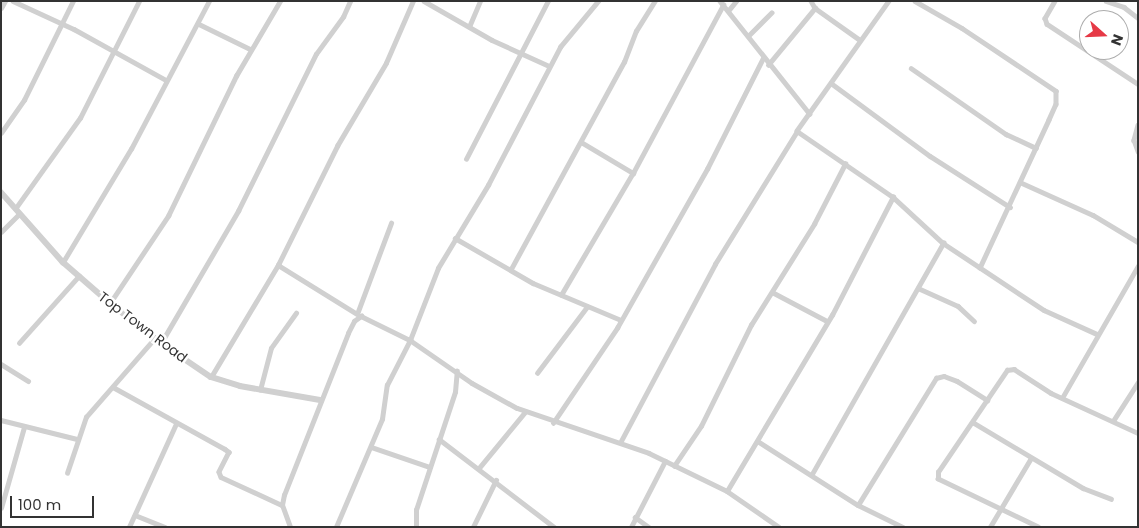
<!DOCTYPE html>
<style>
body{margin:0}
#map{position:relative;width:1139px;height:528px;overflow:hidden;background:#fff;font-family:Poppins,sans-serif}
div>[style]{position:absolute}
[style*='--x']{left:calc(var(--x)*1px);top:calc(var(--y)*1px);width:calc(var(--w)*1px);rotate:calc(var(--a)*1deg)}
.minor>*{height:4.5px;margin:-2.25px;padding:0 2.25px;transform-origin:2.25px;border-radius:2.25px;background:#d0d0d0}
.tertiary>*{height:5.5px;margin:-2.75px;padding:0 2.75px;transform-origin:2.75px;border-radius:2.75px;background:#d0d0d0}
span{translate:-50% -50%;white-space:nowrap;text-align:center;line-height:1.15;-webkit-text-stroke:5px #fff;paint-order:stroke}
.street-label{font-size:14px;color:#333}
.frame{position:absolute;inset:0;border:2px solid #333;pointer-events:none}
.north{position:absolute;left:1079px;top:10px;width:50px;height:50px;box-sizing:border-box;background:#fff;border:1px solid #adadad;border-radius:50%;rotate:110deg;font-size:14px;font-weight:700;line-height:20px;text-align:center;color:#333}
.north::after{content:'';display:block;margin:auto;width:18px;height:22px;background:#e63946;clip-path:polygon(50% 0,100% 100%,50% 72%,0 100%)}
.scale{position:absolute;left:10px;top:496px;width:84px;height:22px;box-sizing:border-box;border:2px solid #333;border-top:0;padding-left:6px;font-size:15px;line-height:18px;white-space:nowrap;color:#333;-webkit-text-stroke:4px #fff;paint-order:stroke}
</style>
<div id="map">
<div class="minor">
<i style="--x:13;--y:1;--w:67;--a:24.7"></i>
<i style="--x:74;--y:29;--w:105;--a:29"></i>
<i style="--x:424;--y:1;--w:78;--a:29.8"></i>
<i style="--x:492;--y:40;--w:63;--a:24.5"></i>
<i style="--x:720;--y:1;--w:144;--a:51.5"></i>
<i style="--x:811;--y:1;--w:8;--a:60"></i>
<i style="--x:815;--y:8;--w:55;--a:35.4"></i>
<i style="--x:889;--y:1;--w:159;--a:125.3"></i>
<i style="--x:797;--y:131;--w:116;--a:34.5"></i>
<i style="--x:893;--y:197;--w:68;--a:42.6"></i>
<i style="--x:943;--y:243;--w:121;--a:33.6"></i>
<i style="--x:1044;--y:310;--w:58;--a:24.4"></i>
<i style="--x:915;--y:1;--w:54;--a:29.9"></i>
<i style="--x:962;--y:28;--w:113;--a:33.8"></i>
<i style="--x:1056;--y:91;--w:13;--a:90"></i>
<i style="--x:1056;--y:104;--w:17;--a:114"></i>
<i style="--x:1049;--y:120;--w:163;--a:115"></i>
<i style="--x:1055;--y:1;--w:20;--a:120"></i>
<i style="--x:1045;--y:18;--w:6;--a:72"></i>
<i style="--x:1047;--y:24;--w:109;--a:33.4"></i>
<i style="--x:1106;--y:1;--w:19;--a:18"></i>
<i style="--x:1124;--y:7;--w:18;--a:38"></i>
<i style="--x:1;--y:8;--w:8;--a:-60"></i>
<i style="--x:728;--y:11;--w:13;--a:-51"></i>
<i style="--x:199;--y:24;--w:57;--a:26.1"></i>
<i style="--x:469;--y:27;--w:28;--a:-67"></i>
<i style="--x:748;--y:36;--w:33;--a:-45"></i>
<i style="--x:768;--y:65;--w:74;--a:-50.5"></i>
<i style="--x:911;--y:68;--w:116;--a:34.8"></i>
<i style="--x:1006;--y:134;--w:33;--a:25"></i>
<i style="--x:831;--y:83;--w:123;--a:36.4"></i>
<i style="--x:930;--y:156;--w:95;--a:32.5"></i>
<i style="--x:1138;--y:125;--w:16;--a:105"></i>
<i style="--x:1134;--y:140;--w:12;--a:70"></i>
<i style="--x:1;--y:133;--w:40;--a:-55.1"></i>
<i style="--x:24;--y:100;--w:110;--a:-63.7"></i>
<i style="--x:581;--y:142;--w:61;--a:30.8"></i>
<i style="--x:466;--y:159;--w:178;--a:-62.6"></i>
<i style="--x:1022;--y:183;--w:78;--a:24.3"></i>
<i style="--x:1093;--y:215;--w:52;--a:31"></i>
<i style="--x:15;--y:209;--w:112;--a:-54.5"></i>
<i style="--x:80;--y:118;--w:131;--a:-63.2"></i>
<i style="--x:1;--y:232;--w:25;--a:-45"></i>
<i style="--x:455;--y:238;--w:90;--a:30"></i>
<i style="--x:533;--y:283;--w:95;--a:22.8"></i>
<i style="--x:63;--y:262;--w:132;--a:-59"></i>
<i style="--x:131;--y:149;--w:167;--a:-62.2"></i>
<i style="--x:278;--y:265;--w:93;--a:31.8"></i>
<i style="--x:511;--y:269;--w:236;--a:-61.4"></i>
<i style="--x:624;--y:62;--w:33;--a:-69"></i>
<i style="--x:636;--y:31;--w:36;--a:-58"></i>
<i style="--x:918;--y:288;--w:44;--a:24.2"></i>
<i style="--x:958;--y:306;--w:22;--a:43"></i>
<i style="--x:774;--y:293;--w:60;--a:27.8"></i>
<i style="--x:561;--y:295;--w:142;--a:-59.5"></i>
<i style="--x:633;--y:173;--w:191;--a:-61.8"></i>
<i style="--x:110;--y:303;--w:105;--a:-56.3"></i>
<i style="--x:168;--y:216;--w:156;--a:-64.1"></i>
<i style="--x:236;--y:76;--w:87;--a:-59.6"></i>
<i style="--x:357;--y:314;--w:97;--a:-69.5"></i>
<i style="--x:19;--y:343;--w:90;--a:-48.2"></i>
<i style="--x:161;--y:343;--w:153;--a:-59.7"></i>
<i style="--x:238;--y:211;--w:175;--a:-63.6"></i>
<i style="--x:316;--y:54;--w:46;--a:-53.9"></i>
<i style="--x:343;--y:17;--w:17;--a:-66"></i>
<i style="--x:1;--y:364;--w:32;--a:32"></i>
<i style="--x:537;--y:373;--w:83;--a:-52.9"></i>
<i style="--x:211;--y:377;--w:131;--a:-59.1"></i>
<i style="--x:278;--y:265;--w:133;--a:-63.6"></i>
<i style="--x:337;--y:146;--w:96;--a:-59.4"></i>
<i style="--x:386;--y:63;--w:68;--a:-66.5"></i>
<i style="--x:113;--y:387;--w:128;--a:29"></i>
<i style="--x:225;--y:449;--w:5;--a:37"></i>
<i style="--x:229;--y:452;--w:22;--a:117"></i>
<i style="--x:219;--y:472;--w:5;--a:68"></i>
<i style="--x:221;--y:477;--w:67;--a:24.7"></i>
<i style="--x:260;--y:390;--w:43;--a:-75.3"></i>
<i style="--x:271;--y:348;--w:43;--a:-54.5"></i>
<i style="--x:1062;--y:398;--w:152;--a:-60.1"></i>
<i style="--x:1;--y:420;--w:78;--a:14"></i>
<i style="--x:1113;--y:421;--w:46;--a:-57.3"></i>
<i style="--x:553;--y:423;--w:115;--a:-56"></i>
<i style="--x:617;--y:328;--w:183;--a:-60.5"></i>
<i style="--x:707;--y:169;--w:124;--a:-63.2"></i>
<i style="--x:974;--y:423;--w:127;--a:30.8"></i>
<i style="--x:1083;--y:488;--w:30;--a:21"></i>
<i style="--x:439;--y:439;--w:145;--a:37.4"></i>
<i style="--x:621;--y:441;--w:200;--a:-62"></i>
<i style="--x:715;--y:264;--w:156;--a:-58.3"></i>
<i style="--x:759;--y:442;--w:117;--a:32.5"></i>
<i style="--x:858;--y:505;--w:50;--a:26.1"></i>
<i style="--x:371;--y:447;--w:62;--a:18.7"></i>
<i style="--x:674;--y:466;--w:48;--a:-56"></i>
<i style="--x:701;--y:426;--w:113;--a:-63.7"></i>
<i style="--x:751;--y:325;--w:119;--a:-58"></i>
<i style="--x:814;--y:224;--w:68;--a:-62.7"></i>
<i style="--x:479;--y:468;--w:72;--a:-50.6"></i>
<i style="--x:67;--y:473;--w:59;--a:-71.3"></i>
<i style="--x:86;--y:417;--w:105;--a:-48.9"></i>
<i style="--x:812;--y:474;--w:266;--a:-60.4"></i>
<i style="--x:727;--y:491;--w:205;--a:-59.2"></i>
<i style="--x:832;--y:315;--w:133;--a:-62.7"></i>
<i style="--x:858;--y:505;--w:149;--a:-58.4"></i>
<i style="--x:936;--y:378;--w:8;--a:-14"></i>
<i style="--x:944;--y:376;--w:14;--a:21"></i>
<i style="--x:957;--y:381;--w:36;--a:32"></i>
<i style="--x:1;--y:508;--w:84;--a:-74.1"></i>
<i style="--x:135;--y:515;--w:32;--a:22"></i>
<i style="--x:635;--y:517;--w:17;--a:36"></i>
<i style="--x:129;--y:527;--w:113;--a:-65.5"></i>
<i style="--x:290;--y:527;--w:23;--a:-110"></i>
<i style="--x:282;--y:505;--w:10;--a:-79"></i>
<i style="--x:284;--y:495;--w:174;--a:-68.4"></i>
<i style="--x:348;--y:333;--w:13;--a:-63"></i>
<i style="--x:354;--y:321;--w:9;--a:-36"></i>
<i style="--x:361;--y:316;--w:55;--a:26.1"></i>
<i style="--x:410;--y:340;--w:75;--a:34.7"></i>
<i style="--x:472;--y:383;--w:51;--a:29.1"></i>
<i style="--x:517;--y:408;--w:139;--a:18.8"></i>
<i style="--x:649;--y:453;--w:87;--a:26"></i>
<i style="--x:727;--y:491;--w:63;--a:34.7"></i>
<i style="--x:336;--y:527;--w:117;--a:-66.9"></i>
<i style="--x:382;--y:419;--w:34;--a:-82"></i>
<i style="--x:387;--y:385;--w:51;--a:-62.9"></i>
<i style="--x:410;--y:340;--w:77;--a:-68.7"></i>
<i style="--x:438;--y:268;--w:97;--a:-58.9"></i>
<i style="--x:488;--y:185;--w:156;--a:-62.4"></i>
<i style="--x:560;--y:47;--w:60;--a:-50.4"></i>
<i style="--x:416;--y:527;--w:17;--a:-90"></i>
<i style="--x:416;--y:510;--w:124;--a:-71.7"></i>
<i style="--x:455;--y:392;--w:21;--a:-85"></i>
<i style="--x:473;--y:527;--w:52;--a:-63.9"></i>
<i style="--x:631;--y:527;--w:74;--a:-62.7"></i>
<i style="--x:990;--y:527;--w:80;--a:-59.3"></i>
<i style="--x:1038;--y:527;--w:111;--a:-154.4"></i>
<i style="--x:938;--y:479;--w:7;--a:-90"></i>
<i style="--x:938;--y:472;--w:123;--a:-55.9"></i>
<i style="--x:1007;--y:370;--w:7;--a:-8"></i>
<i style="--x:1014;--y:369;--w:44;--a:33"></i>
<i style="--x:1051;--y:393;--w:96;--a:24.7"></i>
</div>
<div class="tertiary">
<i style="--x:1;--y:192;--w:94;--a:48.5"></i>
<i style="--x:63;--y:262;--w:62;--a:41.1"></i>
<i style="--x:110;--y:303;--w:65;--a:38.1"></i>
<i style="--x:161;--y:343;--w:60;--a:34.2"></i>
<i style="--x:211;--y:377;--w:30;--a:17"></i>
<i style="--x:240;--y:386;--w:81;--a:9.9"></i>
</div>
<div class="street-label">
<span style="left:143px;top:327px;rotate:37deg">Top Town Road</span>
</div>
<div class="frame"></div>
<div class="north">N</div>
<div class="scale">100 m</div>
</div>
